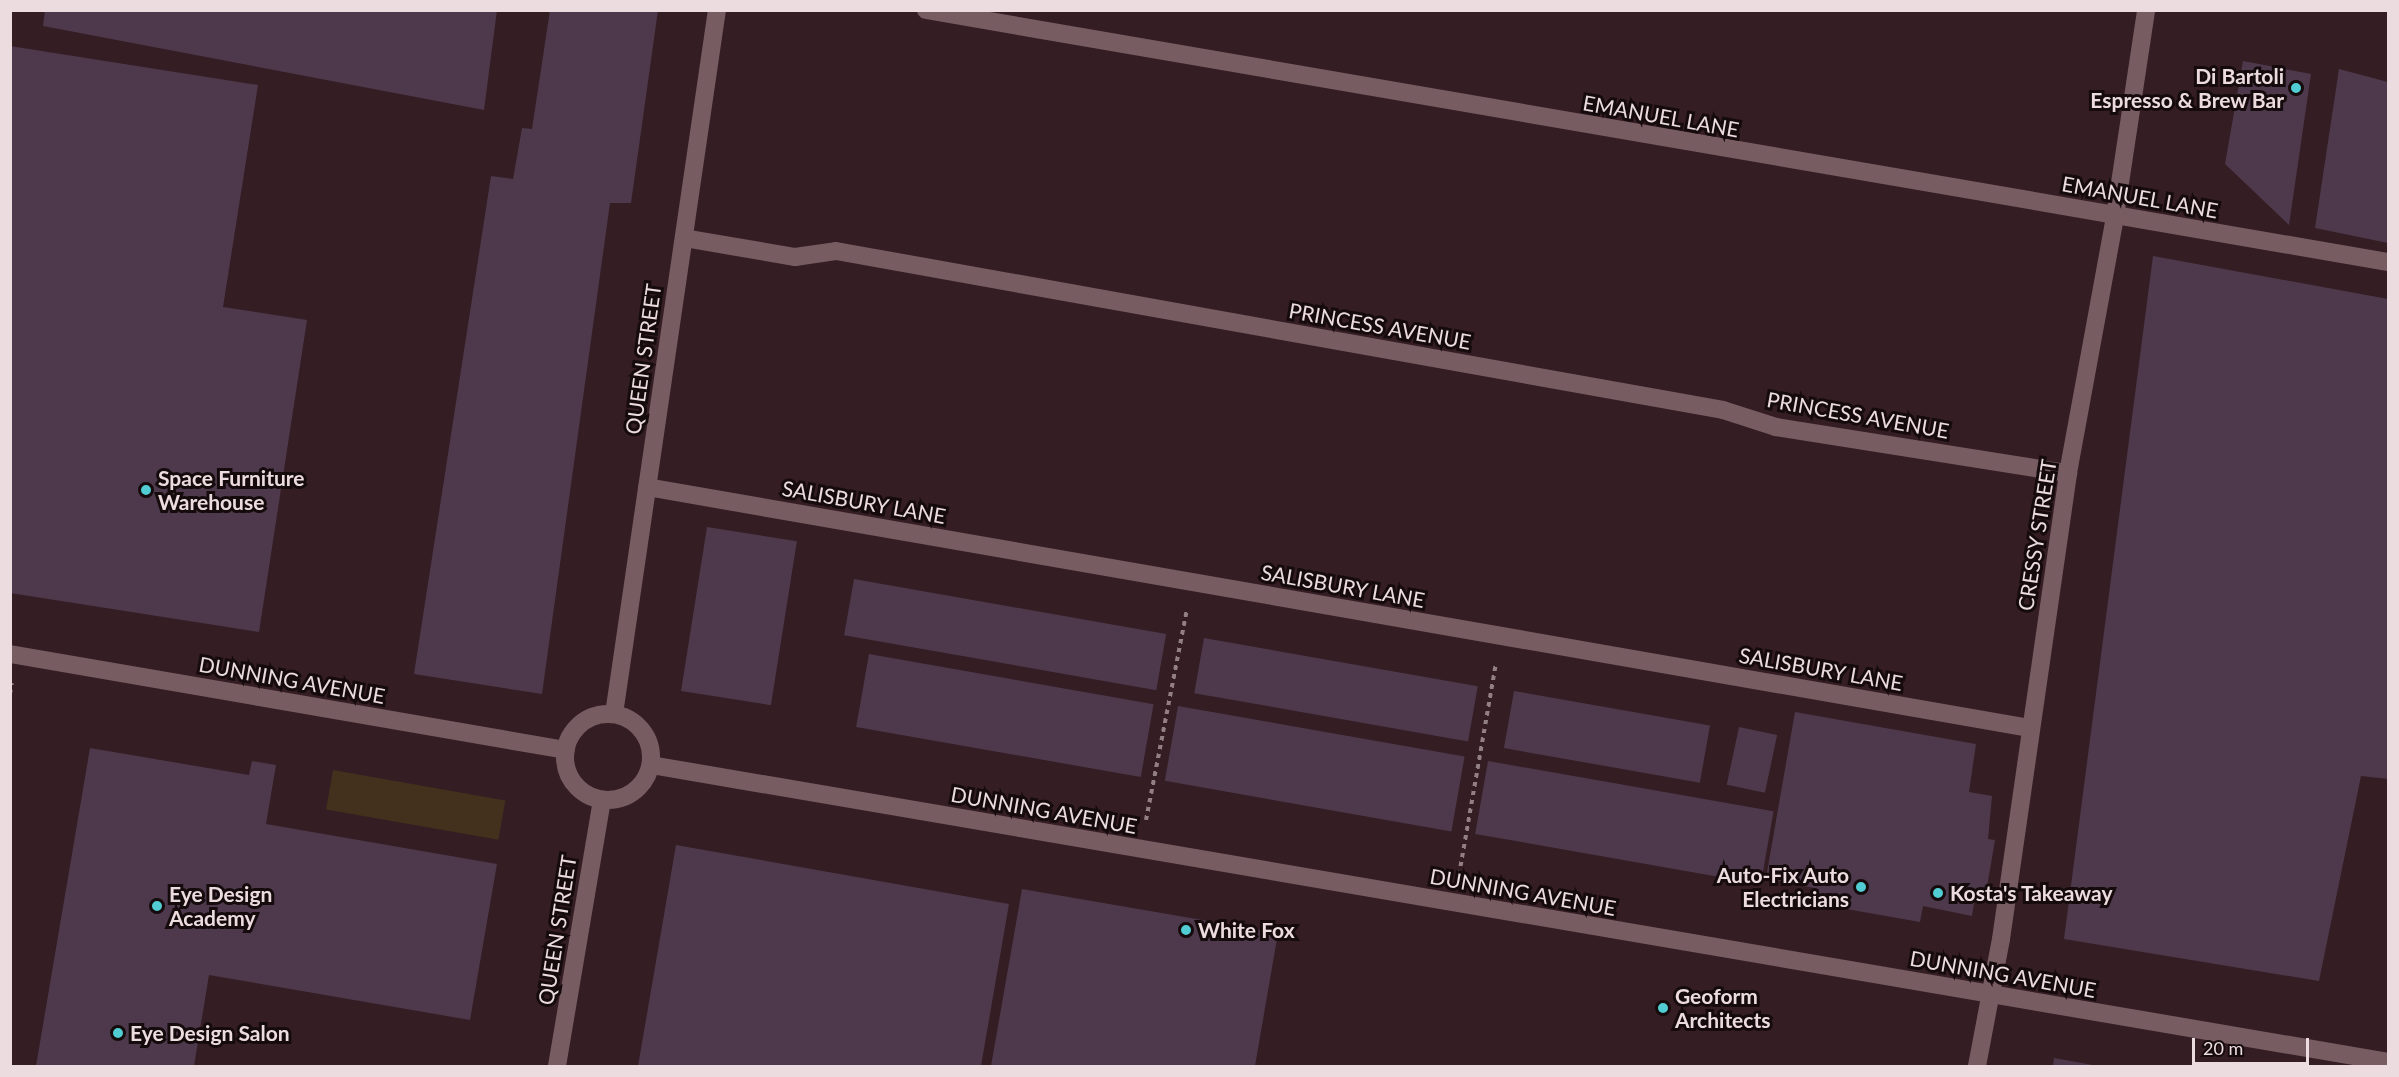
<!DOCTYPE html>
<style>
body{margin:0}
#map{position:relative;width:2399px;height:1077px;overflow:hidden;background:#341d23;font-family:Lato,sans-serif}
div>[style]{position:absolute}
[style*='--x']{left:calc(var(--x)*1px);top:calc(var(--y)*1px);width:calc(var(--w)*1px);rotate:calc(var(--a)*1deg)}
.green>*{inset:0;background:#43311e;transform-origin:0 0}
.building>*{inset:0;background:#4d394b;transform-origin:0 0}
.path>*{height:4px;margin-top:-2px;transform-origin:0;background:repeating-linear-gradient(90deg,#938084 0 4.5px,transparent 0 9px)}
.minor>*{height:18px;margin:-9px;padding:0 9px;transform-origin:9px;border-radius:9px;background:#775c62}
.minor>.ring{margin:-9px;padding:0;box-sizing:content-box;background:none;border:18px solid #775c62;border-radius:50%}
.dots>*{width:16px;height:16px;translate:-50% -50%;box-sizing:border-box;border:3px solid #150b0d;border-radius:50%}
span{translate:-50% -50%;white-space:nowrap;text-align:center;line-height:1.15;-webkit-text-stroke:6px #150b0d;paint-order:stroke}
.poi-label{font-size:21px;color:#ecdcdf;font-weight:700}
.right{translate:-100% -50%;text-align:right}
.left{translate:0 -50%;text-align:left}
.street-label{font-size:21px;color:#ecdcdf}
.frame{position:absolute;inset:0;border:12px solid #ecdcdf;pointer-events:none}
.scale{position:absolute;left:2192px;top:1038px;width:117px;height:27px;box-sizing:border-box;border:3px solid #ecdcdf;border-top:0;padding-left:8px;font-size:18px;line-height:21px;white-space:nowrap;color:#ecdcdf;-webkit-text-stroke:4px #150b0d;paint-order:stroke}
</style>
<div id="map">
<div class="green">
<i style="left:333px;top:770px;width:175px;height:40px;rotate:10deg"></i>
</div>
<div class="building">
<i style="clip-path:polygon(45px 10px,497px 10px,484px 110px,43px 26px)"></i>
<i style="clip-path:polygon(550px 10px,658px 10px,631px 203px,610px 203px,542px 694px,414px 674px,491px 176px,513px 179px,522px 128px,532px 129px)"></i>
<i style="clip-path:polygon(10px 46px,258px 85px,223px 307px,307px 320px,259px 632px,10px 593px)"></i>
<i style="clip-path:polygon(2243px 61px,2311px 74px,2289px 225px,2225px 164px)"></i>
<i style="clip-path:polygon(2339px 69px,2388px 82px,2388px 243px,2315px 228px)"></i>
<i style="clip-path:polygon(2153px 256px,2388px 299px,2388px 779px,2361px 776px,2319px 981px,2064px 939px)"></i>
<i style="left:707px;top:527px;width:91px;height:166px;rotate:9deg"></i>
<i style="left:854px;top:579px;width:317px;height:57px;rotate:10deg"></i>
<i style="left:1204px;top:638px;width:278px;height:56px;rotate:10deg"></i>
<i style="left:869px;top:654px;width:289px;height:74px;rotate:10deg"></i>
<i style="left:1514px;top:691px;width:199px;height:58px;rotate:10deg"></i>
<i style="left:1178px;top:706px;width:291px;height:76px;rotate:10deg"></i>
<i style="clip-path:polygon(1795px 712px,1976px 744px,1969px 792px,1992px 796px,1988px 839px,1995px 840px,1986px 893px,1976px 891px,1972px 916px,1923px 906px,1920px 922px,1818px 904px,1819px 889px,1766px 878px)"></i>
<i style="left:1739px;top:727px;width:39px;height:59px;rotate:12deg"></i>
<i style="clip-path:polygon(90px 748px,249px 775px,252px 761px,276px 765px,266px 824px,497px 864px,470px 1020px,209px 975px,194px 1066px,36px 1066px)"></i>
<i style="left:1488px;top:761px;width:290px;height:74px;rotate:10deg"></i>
<i style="clip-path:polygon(676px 845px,1009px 904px,981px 1066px,638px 1066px)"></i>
<i style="clip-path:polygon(1022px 889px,1278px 933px,1255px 1066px,991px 1066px)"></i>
<i style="clip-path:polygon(2054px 1058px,2093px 1065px,2093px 1066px,2053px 1066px)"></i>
</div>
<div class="path">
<i style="--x:10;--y:694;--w:11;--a:-80"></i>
<i style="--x:1146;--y:820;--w:215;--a:-79"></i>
<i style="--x:1459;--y:875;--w:215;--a:-80.1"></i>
</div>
<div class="minor">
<i style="--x:926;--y:10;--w:1484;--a:9.78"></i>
<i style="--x:684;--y:238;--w:113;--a:9.7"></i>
<i style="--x:795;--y:257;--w:41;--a:-8.3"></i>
<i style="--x:836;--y:251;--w:901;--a:10.16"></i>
<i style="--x:1723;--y:410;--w:56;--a:17.8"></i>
<i style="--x:1776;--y:427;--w:296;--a:9"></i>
<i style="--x:647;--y:487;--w:1404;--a:9.89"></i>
<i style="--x:10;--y:654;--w:564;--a:9.8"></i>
<i style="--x:614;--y:714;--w:711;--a:-81.68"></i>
<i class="ring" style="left:565px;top:714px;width:68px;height:68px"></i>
<i style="--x:651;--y:765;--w:1762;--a:9.7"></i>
<i style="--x:557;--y:1066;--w:270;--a:-80.4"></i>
<i style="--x:1977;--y:1066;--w:129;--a:-79.3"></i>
<i style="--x:2001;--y:939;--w:471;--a:-81.8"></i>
<i style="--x:2068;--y:473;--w:261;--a:-79.6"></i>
<i style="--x:2115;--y:216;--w:208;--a:-81.4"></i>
</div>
<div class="dots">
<i style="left:2296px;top:88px;background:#51ccd2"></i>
<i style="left:146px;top:490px;background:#51ccd2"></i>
<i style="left:1861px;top:887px;background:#51ccd2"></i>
<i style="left:1938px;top:893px;background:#51ccd2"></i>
<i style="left:157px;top:906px;background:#51ccd2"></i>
<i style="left:1186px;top:930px;background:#51ccd2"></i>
<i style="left:1663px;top:1008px;background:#51ccd2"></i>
<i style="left:118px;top:1033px;background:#51ccd2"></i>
</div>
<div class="poi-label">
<span class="right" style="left:2284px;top:88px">Di Bartoli<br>Espresso &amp; Brew Bar</span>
<span class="left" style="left:158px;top:490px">Space Furniture<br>Warehouse</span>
<span class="right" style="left:1849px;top:887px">Auto-Fix Auto<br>Electricians</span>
<span class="left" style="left:1950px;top:893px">Kosta's Takeaway</span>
<span class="left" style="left:169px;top:906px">Eye Design<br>Academy</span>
<span class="left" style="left:1198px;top:930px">White Fox</span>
<span class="left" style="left:1675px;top:1008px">Geoform<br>Architects</span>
<span class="left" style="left:130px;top:1033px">Eye Design Salon</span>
</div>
<div class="street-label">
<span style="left:1661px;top:116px;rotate:10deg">EMANUEL LANE</span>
<span style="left:2140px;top:197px;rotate:10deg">EMANUEL LANE</span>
<span style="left:1380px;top:326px;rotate:10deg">PRINCESS AVENUE</span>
<span style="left:643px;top:359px;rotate:-82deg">QUEEN STREET</span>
<span style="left:1858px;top:415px;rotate:10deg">PRINCESS AVENUE</span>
<span style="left:864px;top:502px;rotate:10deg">SALISBURY LANE</span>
<span style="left:2037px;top:535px;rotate:-81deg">CRESSY STREET</span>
<span style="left:1343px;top:586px;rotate:10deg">SALISBURY LANE</span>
<span style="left:1821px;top:669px;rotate:10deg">SALISBURY LANE</span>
<span style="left:292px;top:680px;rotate:10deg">DUNNING AVENUE</span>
<span style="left:1044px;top:810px;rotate:10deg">DUNNING AVENUE</span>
<span style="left:1523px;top:892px;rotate:10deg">DUNNING AVENUE</span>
<span style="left:557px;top:930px;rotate:-81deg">QUEEN STREET</span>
<span style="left:2003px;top:974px;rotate:10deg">DUNNING AVENUE</span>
</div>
<div class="frame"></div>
<div class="scale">20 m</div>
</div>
